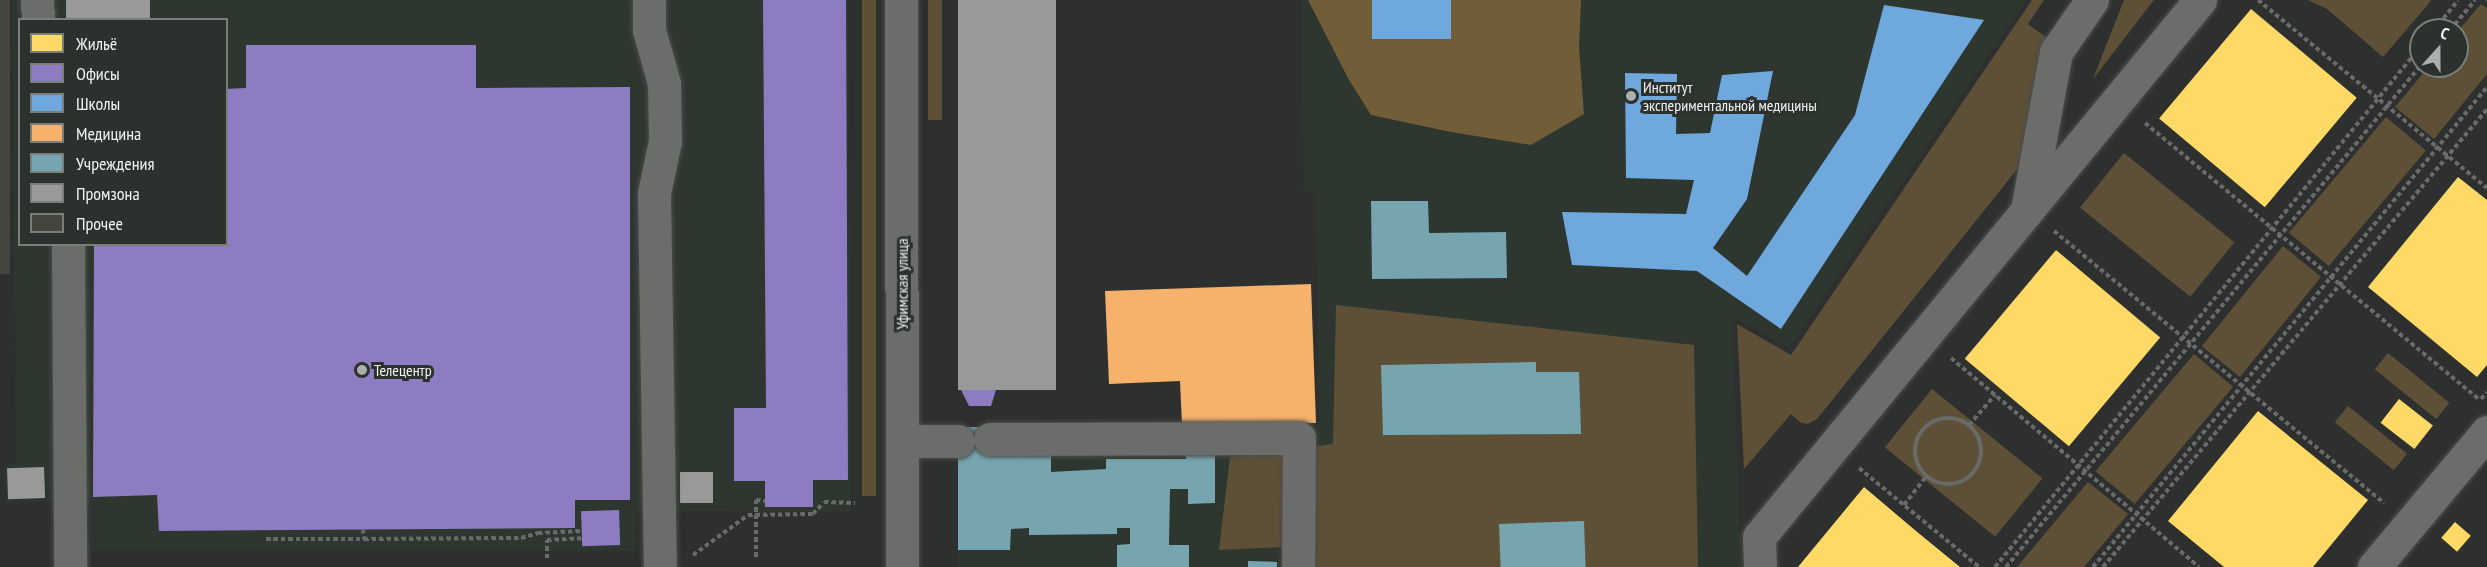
<!DOCTYPE html>
<meta charset="utf-8">
<style>
body{margin:0}
#map{position:relative;width:2487px;height:567px;overflow:hidden;background:#2d302e;font-family:"PT Sans Narrow",sans-serif}
div>[style]{position:absolute}
[style*='--x']{left:calc(var(--x)*1px);top:calc(var(--y)*1px);width:calc(var(--w)*1px);rotate:calc(var(--a)*1deg)}
.built>*{inset:0;background:#2e372f}
.green>*{inset:0;background:#5d5037;transform-origin:0 0}
.forest>*{inset:0;background:#715d37}
.homes>*{inset:0;background:#ffd966;transform-origin:0 0}
.offices>*{inset:0;background:#8e7cc3;transform-origin:0 0}
.schools>*{inset:0;background:#6fa8dc;transform-origin:0 0}
.health>*{inset:0;background:#f6b26b}
.public>*{inset:0;background:#76a5af;transform-origin:0 0}
.industry>*{inset:0;background:#999;transform-origin:0 0}
.building>*{inset:0;background:#44463d;transform-origin:0 0}
.path>*{height:4px;margin-top:-2px;transform-origin:0;background:repeating-linear-gradient(90deg,#696b6a 0 4.5px,transparent 0 7.5px)}
.path>.ring{margin:-2px;padding:0;box-sizing:content-box;background:none;border:4px solid #696b6a;border-radius:50%}
.roads{filter:drop-shadow(0 0 2px #4a4c4b) drop-shadow(0 0 2px #4a4c4b)}
.minor>*{height:33px;margin:-16.5px;padding:0 16.5px;transform-origin:16.5px;border-radius:16.5px;background:#6b6d6b}
.dots>*{width:16px;height:16px;translate:-50% -50%;box-sizing:border-box;border:3px solid #2c312d;border-radius:50%}
span{translate:-50% -50%;white-space:nowrap;text-align:center;line-height:1.15;-webkit-text-stroke:6px #2c312d;paint-order:stroke}
.poi-label{font-size:16px;color:#f1f4f1}
.left{translate:0 -50%;text-align:left}
.street-label{font-size:16px;color:#f1f4f1}
.legend{position:absolute;left:18px;top:18px;width:210px;height:228px;box-sizing:border-box;background:#2c312d;border:2px solid #7b7f7b;margin:0;padding:8px 10px;list-style:none;font-size:18px;color:#f1f4f1}
.legend li{display:flex;align-items:center;gap:12px;height:30px}
.legend b{width:30px;border:2px solid #7b7f7b}
.north{position:absolute;left:2409px;top:18px;width:60px;height:60px;box-sizing:border-box;background:#2c312d;border:2px solid #7b7f7b;border-radius:50%;rotate:21deg;font-size:16px;font-weight:700;line-height:24px;text-align:center;color:#f1f4f1}
.north::after{content:'';display:block;margin:auto;width:21px;height:27px;background:#acafad;clip-path:polygon(50% 0,100% 100%,50% 72%,0 100%)}
</style>
<div id="map">
<div class="built">
<i style="clip-path:polygon(evenodd,12px 0,848px 0,851px 512px,635px 511px,635px 551px,91px 550px,90px 500px,6px 503px,5px 465px,16px 464px,12px 0,20px 20px,226px 20px,226px 244px,20px 244px,20px 20px)"></i>
<i style="clip-path:polygon(1302px 0,2026px 0,1789px 348px,1732px 316px,1741px 567px,958px 567px,958px 427px,1320px 423px,1315px 193px,1303px 192px)"></i>
</div>
<div class="green">
<i style="left:862px;top:0;width:14px;height:496px"></i>
<i style="left:928px;top:0;width:14px;height:120px"></i>
<i style="clip-path:polygon(2032px 0,2044px 0,2028px 24px,2047px 38px,2023px 162px,1817px 419px,1808px 424px,1801px 423px,1791px 414px,1744px 469px,1737px 324px,1791px 355px)"></i>
<i style="clip-path:polygon(2124px 0,2154px 0,2093px 79px)"></i>
<i style="clip-path:polygon(2308px 0,2429px 0,2431px 1px,2383px 57px,2327px 9px)"></i>
<i style="clip-path:polygon(2481px 4px,2487px 8px,2487px 74px,2434px 139px,2395px 107px,2429px 66px,2457px 66px,2457px 32px)"></i>
<i style="left:2386px;top:117px;width:52px;height:151px;rotate:40deg"></i>
<i style="left:2124px;top:153px;width:142px;height:70px;rotate:39deg"></i>
<i style="left:2283px;top:246px;width:49px;height:129px;rotate:39deg"></i>
<i style="clip-path:polygon(1336px 305px,1694px 345px,1698px 567px,1283px 567px,1284px 547px,1219px 550px,1230px 457px,1333px 444px)"></i>
<i style="left:2388px;top:353px;width:79px;height:21px;rotate:39deg"></i>
<i style="left:2194px;top:354px;width:51px;height:153px;rotate:40deg"></i>
<i style="left:1932px;top:389px;width:142px;height:75px;rotate:39deg"></i>
<i style="left:2348px;top:406px;width:76px;height:21px;rotate:39deg"></i>
<i style="clip-path:polygon(2088px 482px,2128px 514px,2084px 567px,2017px 567px)"></i>
</div>
<div class="forest">
<i style="clip-path:polygon(1308px 0,1581px 0,1579px 47px,1584px 114px,1531px 145px,1451px 132px,1371px 115px,1349px 80px)"></i>
</div>
<div class="homes">
<i style="left:2251px;top:9px;width:138px;height:143px;rotate:40deg"></i>
<i style="clip-path:polygon(2458px 177px,2487px 200px,2487px 365px,2477px 377px,2368px 287px)"></i>
<i style="left:2056px;top:250px;width:136px;height:142px;rotate:40deg"></i>
<i style="left:2399px;top:399px;width:43px;height:30px;rotate:38deg"></i>
<i style="clip-path:polygon(2258px 411px,2368px 500px,2313px 567px,2224px 567px,2168px 521px)"></i>
<i style="clip-path:polygon(1864px 487px,1916px 531px,1960px 567px,1798px 567px)"></i>
<i style="left:2455px;top:522px;width:21px;height:21px;rotate:41deg"></i>
</div>
<div class="offices">
<i style="clip-path:polygon(763px 0,846px 0,848px 480px,813px 480px,813px 507px,765px 507px,765px 481px,734px 481px,734px 408px,766px 408px)"></i>
<i style="clip-path:polygon(246px 45px,476px 45px,476px 88px,630px 87px,630px 500px,575px 500px,575px 528px,159px 531px,157px 495px,93px 497px,94px 244px,226px 244px,226px 89px,246px 88px)"></i>
<i style="clip-path:polygon(961px 390px,996px 390px,991px 406px,969px 406px)"></i>
<i style="left:619px;top:510px;width:35px;height:38px;rotate:88deg"></i>
</div>
<div class="schools">
<i style="left:1372px;top:0;width:79px;height:39px"></i>
<i style="clip-path:polygon(1884px 5px,1984px 20px,1781px 329px,1697px 271px,1572px 265px,1562px 212px,1686px 214px,1694px 180px,1626px 178px,1625px 73px,1677px 74px,1676px 134px,1710px 133px,1722px 75px,1773px 71px,1747px 199px,1713px 248px,1747px 276px,1855px 115px)"></i>
</div>
<div class="health">
<i style="clip-path:polygon(1311px 284px,1316px 423px,1182px 425px,1180px 381px,1109px 384px,1105px 291px)"></i>
</div>
<div class="public">
<i style="clip-path:polygon(1371px 201px,1428px 201px,1429px 233px,1506px 232px,1507px 278px,1372px 279px)"></i>
<i style="clip-path:polygon(1536px 362px,1536px 372px,1579px 372px,1581px 434px,1383px 435px,1381px 365px)"></i>
<i style="clip-path:polygon(958px 427px,990px 427px,1051px 449px,1051px 472px,1106px 469px,1106px 459px,1186px 459px,1186px 451px,1215px 450px,1215px 503px,1188px 504px,1188px 489px,1170px 489px,1169px 545px,1189px 545px,1189px 567px,1117px 567px,1117px 545px,1130px 544px,1130px 528px,1117px 528px,1117px 534px,1029px 535px,1029px 528px,1011px 529px,1010px 550px,958px 550px)"></i>
<i style="left:1584px;top:521px;width:46px;height:85px;rotate:88deg"></i>
<i style="clip-path:polygon(1248px 561px,1277px 562px,1277px 567px,1248px 567px)"></i>
</div>
<div class="industry">
<i style="left:66px;top:0;width:84px;height:20px"></i>
<i style="left:958px;top:0;width:98px;height:390px"></i>
<i style="left:44px;top:467px;width:31px;height:37px;rotate:88deg"></i>
<i style="left:680px;top:472px;width:33px;height:31px"></i>
</div>
<div class="building">
<i style="left:0;top:0;width:10px;height:274px"></i>
</div>
<div class="path">
<i style="--x:2258;--y:0;--w:296;--a:39.4"></i>
<i style="--x:2486;--y:0;--w:1;--a:45"></i>
<i style="--x:2434;--y:30;--w:38;--a:-51"></i>
<i style="--x:2450;--y:30;--w:39;--a:-50"></i>
<i style="--x:2145;--y:123;--w:433;--a:39.6"></i>
<i style="--x:2054;--y:231;--w:428;--a:39.5"></i>
<i style="--x:1951;--y:358;--w:324;--a:40.1"></i>
<i style="--x:2481;--y:399;--w:9;--a:-49"></i>
<i class="ring" style="left:1915px;top:418px;width:62px;height:62px"></i>
<i style="--x:1969;--y:425;--w:40;--a:-49"></i>
<i style="--x:1859;--y:468;--w:156;--a:39.5"></i>
<i style="--x:1904;--y:505;--w:37;--a:-52"></i>
<i style="--x:363;--y:529;--w:10;--a:84"></i>
<i style="--x:364;--y:539;--w:157;--a:-0.4"></i>
<i style="--x:521;--y:538;--w:18;--a:-16"></i>
<i style="--x:538;--y:533;--w:44;--a:-2.6"></i>
<i style="--x:266;--y:539;--w:98;--a:0"></i>
<i style="--x:693;--y:555;--w:68;--a:-36"></i>
<i style="--x:748;--y:515;--w:65;--a:-0.9"></i>
<i style="--x:813;--y:514;--w:16;--a:-47"></i>
<i style="--x:824;--y:502;--w:31;--a:2"></i>
<i style="--x:756;--y:557;--w:57;--a:-90"></i>
<i style="--x:756;--y:500;--w:9;--a:6"></i>
<i style="--x:547;--y:558;--w:18;--a:-90"></i>
<i style="--x:547;--y:540;--w:35;--a:-3"></i>
<i style="--x:1995;--y:567;--w:673;--a:-50.73"></i>
<i style="--x:2006;--y:567;--w:651;--a:-50.42"></i>
<i style="--x:2093;--y:567;--w:621;--a:-50.62"></i>
<i style="--x:2103;--y:567;--w:598;--a:-50.02"></i>
</div>
<div class="roads">
<div class="minor">
<i style="--x:37;--y:0;--w:20;--a:87"></i>
<i style="--x:649;--y:0;--w:30;--a:90"></i>
<i style="--x:649;--y:30;--w:55;--a:74.2"></i>
<i style="--x:664;--y:83;--w:58;--a:89"></i>
<i style="--x:665;--y:141;--w:53;--a:101.9"></i>
<i style="--x:654;--y:193;--w:374;--a:89.1"></i>
<i style="--x:901;--y:0;--w:567;--a:89.9"></i>
<i style="--x:2027;--y:210;--w:161;--a:-79.6"></i>
<i style="--x:2056;--y:52;--w:63;--a:-55.3"></i>
<i style="--x:68;--y:244;--w:323;--a:89.6"></i>
<i style="--x:990;--y:439;--w:309;--a:-0.2"></i>
<i style="--x:1299;--y:438;--w:129;--a:90.4"></i>
<i style="--x:902;--y:441;--w:56;--a:0"></i>
<i style="--x:1760;--y:567;--w:30;--a:-92"></i>
<i style="--x:1759;--y:537;--w:695;--a:-50.61"></i>
<i style="--x:2374;--y:567;--w:176;--a:-50.1"></i>
</div>
</div>
<div class="dots">
<i style="left:1631px;top:96px;background:#acafad"></i>
<i style="left:362px;top:370px;background:#acafad"></i>
</div>
<div class="poi-label">
<span class="left" style="left:1643px;top:96px">Институт<br>экспериментальной медицины</span>
<span class="left" style="left:374px;top:370px">Телецентр</span>
</div>
<div class="street-label">
<span style="left:902px;top:284px;rotate:-90deg">Уфимская улица</span>
</div>
<ul class="legend">
<li><b style="height:16px;background:#ffd966"></b>Жильё</li>
<li><b style="height:16px;background:#8e7cc3"></b>Офисы</li>
<li><b style="height:16px;background:#6fa8dc"></b>Школы</li>
<li><b style="height:16px;background:#f6b26b"></b>Медицина</li>
<li><b style="height:16px;background:#76a5af"></b>Учреждения</li>
<li><b style="height:16px;background:#999"></b>Промзона</li>
<li><b style="height:16px;background:#44463d"></b>Прочее</li>
</ul>
<div class="north">С</div>
</div>
